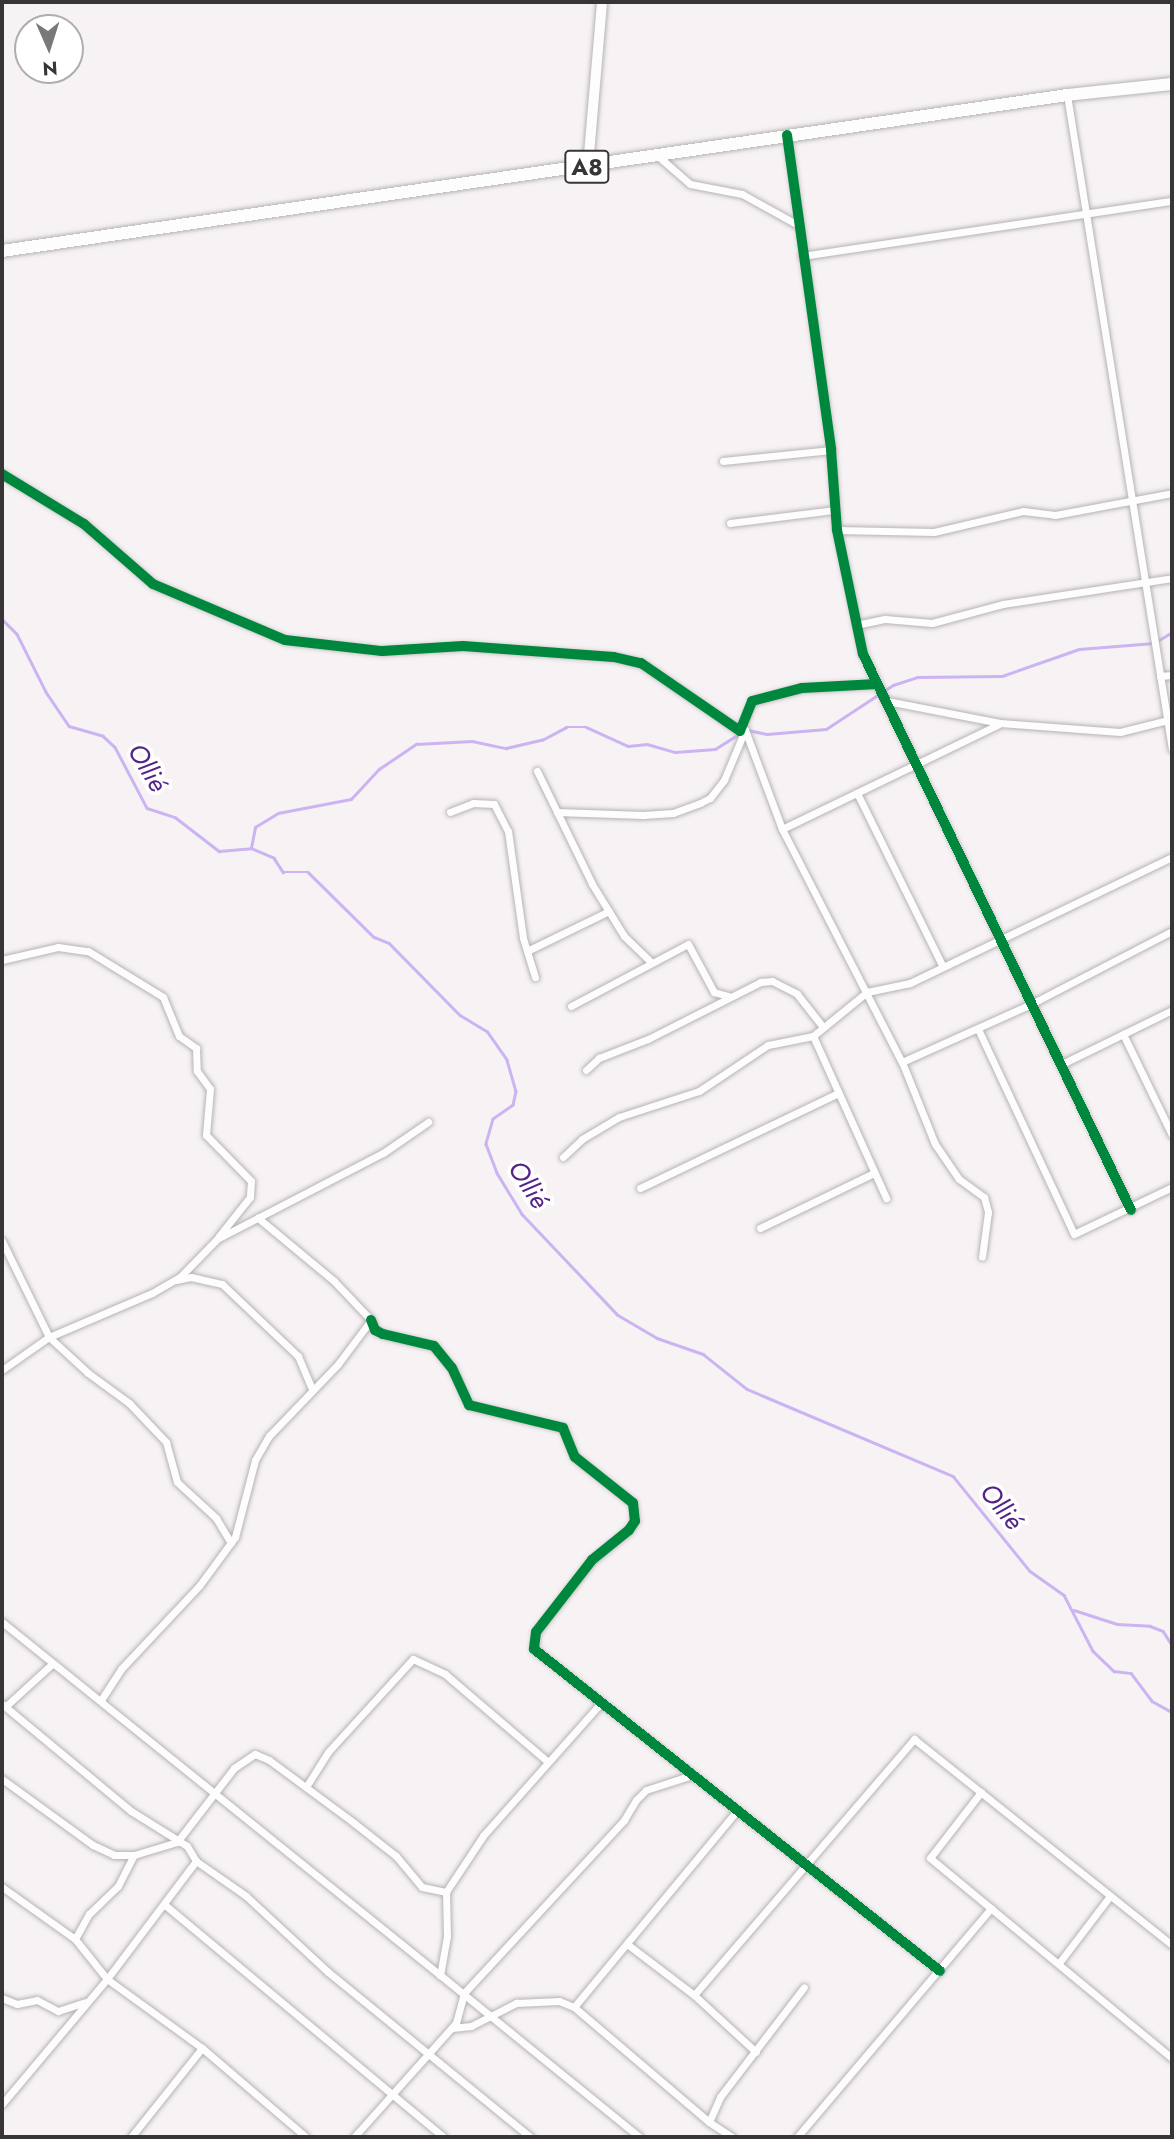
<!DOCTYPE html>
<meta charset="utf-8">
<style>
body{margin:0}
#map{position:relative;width:1174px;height:2139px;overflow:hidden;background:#f7f3f5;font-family:Jost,sans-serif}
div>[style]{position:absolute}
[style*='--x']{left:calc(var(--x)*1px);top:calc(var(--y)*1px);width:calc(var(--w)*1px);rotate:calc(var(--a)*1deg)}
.stream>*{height:2.5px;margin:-1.25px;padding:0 1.25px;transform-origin:1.25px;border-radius:1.25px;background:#ccb3f2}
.roads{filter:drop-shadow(0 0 2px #b6b3b4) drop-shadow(0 0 2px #b6b3b4)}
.street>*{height:7px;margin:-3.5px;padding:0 3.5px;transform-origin:3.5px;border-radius:3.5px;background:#fefdfe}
.secondary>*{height:10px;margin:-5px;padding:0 5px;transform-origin:5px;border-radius:5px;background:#fefdfe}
.primary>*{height:12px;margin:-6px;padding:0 6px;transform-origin:6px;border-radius:6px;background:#fefdfe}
.cycleway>*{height:10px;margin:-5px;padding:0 5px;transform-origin:5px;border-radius:5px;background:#00873e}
span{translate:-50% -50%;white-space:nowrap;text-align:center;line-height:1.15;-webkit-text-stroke:7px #fff;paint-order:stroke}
.shield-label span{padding:2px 5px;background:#fff;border:2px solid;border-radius:5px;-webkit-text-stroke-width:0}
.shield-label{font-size:23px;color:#383537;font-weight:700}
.water-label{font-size:26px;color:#532387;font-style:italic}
.frame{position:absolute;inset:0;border:4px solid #383537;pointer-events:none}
.north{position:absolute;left:14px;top:14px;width:70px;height:70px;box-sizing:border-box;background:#fff;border:2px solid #afaeaf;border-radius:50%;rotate:177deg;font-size:19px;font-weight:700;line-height:28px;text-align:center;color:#383537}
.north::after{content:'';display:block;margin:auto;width:24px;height:32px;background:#7b787a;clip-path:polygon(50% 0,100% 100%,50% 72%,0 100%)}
</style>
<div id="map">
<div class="stream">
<i style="--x:2;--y:619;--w:21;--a:45"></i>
<i style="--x:17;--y:634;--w:65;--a:63.4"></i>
<i style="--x:46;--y:692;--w:41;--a:55.9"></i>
<i style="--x:69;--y:726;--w:35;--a:16"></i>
<i style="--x:103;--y:736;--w:16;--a:43"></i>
<i style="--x:115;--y:747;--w:69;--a:62.3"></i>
<i style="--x:147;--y:808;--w:29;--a:18"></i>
<i style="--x:175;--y:817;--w:56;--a:37.7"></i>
<i style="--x:219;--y:851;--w:32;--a:-5"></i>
<i style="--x:251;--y:848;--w:25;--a:23"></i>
<i style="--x:274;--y:858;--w:17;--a:57"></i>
<i style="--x:283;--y:872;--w:25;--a:0"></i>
<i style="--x:308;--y:872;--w:93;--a:44.6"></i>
<i style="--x:374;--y:937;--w:16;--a:22"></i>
<i style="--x:389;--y:943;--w:101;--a:45.4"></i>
<i style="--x:460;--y:1015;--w:31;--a:31"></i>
<i style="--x:487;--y:1031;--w:35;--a:55"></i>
<i style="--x:507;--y:1060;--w:32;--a:74"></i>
<i style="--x:516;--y:1091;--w:14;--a:102"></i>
<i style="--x:513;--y:1105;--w:24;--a:145"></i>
<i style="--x:493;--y:1119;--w:26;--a:106"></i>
<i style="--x:486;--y:1144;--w:31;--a:69"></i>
<i style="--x:497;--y:1173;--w:48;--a:58.6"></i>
<i style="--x:522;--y:1214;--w:139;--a:46.5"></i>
<i style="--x:618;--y:1315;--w:45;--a:30.5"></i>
<i style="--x:657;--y:1338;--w:49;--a:19.2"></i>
<i style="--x:703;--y:1354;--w:56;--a:38.5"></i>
<i style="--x:747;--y:1389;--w:224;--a:22.9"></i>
<i style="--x:953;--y:1476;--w:122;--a:51"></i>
<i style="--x:1030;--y:1571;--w:42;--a:35.2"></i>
<i style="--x:1064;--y:1595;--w:63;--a:62.6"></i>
<i style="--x:1093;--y:1651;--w:29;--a:44"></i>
<i style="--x:1114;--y:1671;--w:17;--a:7"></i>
<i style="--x:1131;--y:1673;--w:35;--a:53"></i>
<i style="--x:1152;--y:1701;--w:23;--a:29"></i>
<i style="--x:748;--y:730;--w:19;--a:12"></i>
<i style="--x:767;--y:734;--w:59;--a:-4.8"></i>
<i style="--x:826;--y:729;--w:80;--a:-33.3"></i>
<i style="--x:893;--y:685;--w:25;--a:-18"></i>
<i style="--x:917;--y:677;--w:85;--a:-0.7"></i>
<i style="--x:1002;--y:676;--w:82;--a:-19.3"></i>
<i style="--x:1079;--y:649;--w:75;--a:-4.6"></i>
<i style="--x:1154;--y:643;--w:21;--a:-31"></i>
<i style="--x:251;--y:848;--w:21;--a:-79"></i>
<i style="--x:255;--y:827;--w:27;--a:-31"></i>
<i style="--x:278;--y:813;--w:74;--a:-10.9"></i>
<i style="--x:351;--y:799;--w:41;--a:-47"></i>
<i style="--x:379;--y:769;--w:45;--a:-34"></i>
<i style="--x:416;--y:744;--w:56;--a:-3.1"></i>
<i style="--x:472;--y:741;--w:35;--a:12"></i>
<i style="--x:506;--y:748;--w:37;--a:-13"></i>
<i style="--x:542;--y:740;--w:27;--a:-28"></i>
<i style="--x:566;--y:727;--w:20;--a:0"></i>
<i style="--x:586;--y:727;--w:46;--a:24.3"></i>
<i style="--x:628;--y:746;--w:19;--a:-6"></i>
<i style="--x:647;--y:744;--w:29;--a:16"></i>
<i style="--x:675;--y:752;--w:40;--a:-4.3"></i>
<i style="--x:715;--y:749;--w:28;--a:-32"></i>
<i style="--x:1074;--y:1610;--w:45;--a:18"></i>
<i style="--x:1117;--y:1624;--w:33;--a:3"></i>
<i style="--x:1150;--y:1626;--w:14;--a:21"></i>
<i style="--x:1163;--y:1631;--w:17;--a:57"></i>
</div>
<div class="roads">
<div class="street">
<i style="--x:1067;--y:95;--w:662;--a:80.88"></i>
<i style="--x:787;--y:135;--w:318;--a:82"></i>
<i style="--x:831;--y:450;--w:80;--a:85.7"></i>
<i style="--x:837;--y:530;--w:127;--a:78.2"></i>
<i style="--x:863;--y:654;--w:617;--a:64.27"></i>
<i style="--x:659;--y:157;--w:41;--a:41.1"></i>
<i style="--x:690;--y:184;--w:53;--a:10.9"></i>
<i style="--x:742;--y:194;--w:64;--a:29"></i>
<i style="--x:802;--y:256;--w:374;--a:-8.5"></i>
<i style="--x:723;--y:461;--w:109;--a:-5.8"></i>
<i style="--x:2;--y:474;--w:96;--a:31.4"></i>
<i style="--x:84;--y:524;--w:91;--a:41"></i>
<i style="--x:153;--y:584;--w:143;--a:23"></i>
<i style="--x:285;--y:640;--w:98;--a:6.5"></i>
<i style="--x:382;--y:651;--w:81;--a:-3.5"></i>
<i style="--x:463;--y:646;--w:151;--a:4.2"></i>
<i style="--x:614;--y:657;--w:28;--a:13"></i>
<i style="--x:641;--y:663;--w:120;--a:34.5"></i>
<i style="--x:740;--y:731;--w:32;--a:-68"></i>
<i style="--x:752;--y:701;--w:52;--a:-14.6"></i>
<i style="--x:802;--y:688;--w:75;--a:-3.1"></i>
<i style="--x:730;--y:523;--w:106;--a:-7.1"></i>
<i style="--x:837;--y:530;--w:97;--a:1.2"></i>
<i style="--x:934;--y:532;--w:91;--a:-13.3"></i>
<i style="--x:1023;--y:511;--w:32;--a:7"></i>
<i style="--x:1055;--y:515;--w:119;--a:-10.6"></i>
<i style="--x:856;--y:625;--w:30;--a:-12"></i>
<i style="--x:885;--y:619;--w:47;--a:4.9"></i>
<i style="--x:932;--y:623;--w:73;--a:-15"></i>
<i style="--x:1003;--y:604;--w:171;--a:-8.7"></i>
<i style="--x:1160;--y:676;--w:12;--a:-5"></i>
<i style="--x:887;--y:701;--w:115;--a:11"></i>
<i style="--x:1000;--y:723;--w:120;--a:4.3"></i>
<i style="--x:1120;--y:732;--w:54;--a:-14"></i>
<i style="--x:740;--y:731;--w:5;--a:-11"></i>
<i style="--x:745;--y:730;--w:106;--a:69.5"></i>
<i style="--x:782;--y:829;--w:262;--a:62.8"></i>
<i style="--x:902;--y:1062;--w:88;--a:68.1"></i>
<i style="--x:935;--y:1144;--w:42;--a:55.6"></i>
<i style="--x:959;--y:1179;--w:31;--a:36"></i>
<i style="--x:984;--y:1197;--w:16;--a:75"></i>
<i style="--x:988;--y:1212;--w:45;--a:97.6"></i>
<i style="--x:537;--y:771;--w:126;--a:64"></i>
<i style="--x:592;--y:884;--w:61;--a:58.4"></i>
<i style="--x:624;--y:936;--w:37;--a:44"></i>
<i style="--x:857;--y:793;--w:192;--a:63.7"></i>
<i style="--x:450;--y:812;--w:25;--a:-21"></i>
<i style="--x:473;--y:803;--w:21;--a:3"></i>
<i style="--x:494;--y:804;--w:30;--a:63"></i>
<i style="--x:508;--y:831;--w:108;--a:82"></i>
<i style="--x:523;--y:938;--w:41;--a:72.9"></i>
<i style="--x:557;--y:812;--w:86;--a:2"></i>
<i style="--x:643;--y:815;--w:30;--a:-4"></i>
<i style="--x:673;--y:813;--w:29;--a:-20"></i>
<i style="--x:700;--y:803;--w:11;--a:-27"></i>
<i style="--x:710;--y:798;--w:23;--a:-52"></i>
<i style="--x:724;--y:780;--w:54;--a:-67.2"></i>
<i style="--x:782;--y:829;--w:241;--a:-25.8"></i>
<i style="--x:527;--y:951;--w:91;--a:-26"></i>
<i style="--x:2;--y:960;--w:57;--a:-13.1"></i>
<i style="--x:58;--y:947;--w:30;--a:8"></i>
<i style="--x:88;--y:951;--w:88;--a:31.5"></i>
<i style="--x:163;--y:997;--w:42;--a:67.7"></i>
<i style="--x:179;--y:1036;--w:21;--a:35"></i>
<i style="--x:196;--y:1048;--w:23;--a:88"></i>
<i style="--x:197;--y:1071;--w:22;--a:54"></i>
<i style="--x:210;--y:1089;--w:46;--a:95"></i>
<i style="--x:206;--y:1135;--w:64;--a:45.6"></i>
<i style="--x:251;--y:1181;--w:16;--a:94"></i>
<i style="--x:250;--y:1197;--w:50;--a:128.5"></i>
<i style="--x:571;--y:1006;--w:132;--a:-27.9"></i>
<i style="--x:688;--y:944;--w:55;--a:61.6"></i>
<i style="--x:714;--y:992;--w:15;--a:16"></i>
<i style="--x:978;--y:1029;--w:226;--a:64.9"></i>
<i style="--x:1074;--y:1234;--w:109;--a:-25.6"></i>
<i style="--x:1123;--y:1034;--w:112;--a:64.1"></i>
<i style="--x:813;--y:1036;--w:178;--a:65.7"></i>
<i style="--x:902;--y:1062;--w:144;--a:-24.2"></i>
<i style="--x:1033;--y:1003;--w:157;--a:-27.4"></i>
<i style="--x:1062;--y:1064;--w:123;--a:-26.1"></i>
<i style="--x:586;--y:1070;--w:18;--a:-43"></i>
<i style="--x:599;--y:1058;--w:53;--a:-21.2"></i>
<i style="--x:648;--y:1039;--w:127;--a:-26.8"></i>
<i style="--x:761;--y:982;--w:11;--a:-5"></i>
<i style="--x:772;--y:981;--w:28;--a:27"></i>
<i style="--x:797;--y:994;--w:42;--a:51.8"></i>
<i style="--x:563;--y:1157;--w:26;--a:-43"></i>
<i style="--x:582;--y:1139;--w:43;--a:-30.7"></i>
<i style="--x:619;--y:1117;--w:84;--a:-18"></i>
<i style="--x:699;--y:1091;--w:83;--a:-33.7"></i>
<i style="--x:768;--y:1045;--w:46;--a:-11.3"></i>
<i style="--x:813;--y:1036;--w:70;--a:-39.2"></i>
<i style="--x:867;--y:992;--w:44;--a:-11.8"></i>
<i style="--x:910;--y:983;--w:291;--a:-25.7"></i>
<i style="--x:640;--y:1188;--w:217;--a:-25.6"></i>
<i style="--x:760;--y:1228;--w:127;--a:-25.8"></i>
<i style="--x:2;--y:1241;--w:107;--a:63.9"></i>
<i style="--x:49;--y:1337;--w:53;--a:42.7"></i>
<i style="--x:88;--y:1373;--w:51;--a:36.2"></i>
<i style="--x:129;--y:1403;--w:54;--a:46.5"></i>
<i style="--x:166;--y:1442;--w:41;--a:74.6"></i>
<i style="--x:177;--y:1482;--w:53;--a:42.7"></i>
<i style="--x:216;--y:1518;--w:29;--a:59"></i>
<i style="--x:176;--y:1280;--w:15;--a:-11"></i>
<i style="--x:191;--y:1277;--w:32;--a:13"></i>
<i style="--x:222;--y:1284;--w:105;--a:43.5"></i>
<i style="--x:298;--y:1356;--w:34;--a:67"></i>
<i style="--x:371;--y:1320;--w:11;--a:68"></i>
<i style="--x:375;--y:1330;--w:9;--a:27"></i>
<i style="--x:383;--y:1334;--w:52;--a:13.2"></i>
<i style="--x:434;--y:1346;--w:28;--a:51"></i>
<i style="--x:452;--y:1368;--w:41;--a:65.3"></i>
<i style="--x:469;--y:1405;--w:97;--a:13.7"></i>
<i style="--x:563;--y:1428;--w:31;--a:68"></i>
<i style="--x:575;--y:1457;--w:74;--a:38.4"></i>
<i style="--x:633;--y:1503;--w:18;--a:84"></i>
<i style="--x:635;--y:1521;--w:11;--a:124"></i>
<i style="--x:629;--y:1530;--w:48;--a:141"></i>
<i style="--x:592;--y:1560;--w:91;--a:127.9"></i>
<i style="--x:536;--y:1632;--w:17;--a:97"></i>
<i style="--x:534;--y:1649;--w:518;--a:38.42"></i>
<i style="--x:2;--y:1370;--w:57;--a:-35.1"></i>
<i style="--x:49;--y:1337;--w:112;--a:-23.1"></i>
<i style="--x:152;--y:1293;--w:34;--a:-30"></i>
<i style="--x:181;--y:1276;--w:52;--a:-45.8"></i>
<i style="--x:217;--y:1239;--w:187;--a:-27.4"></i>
<i style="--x:383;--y:1153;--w:55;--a:-34.6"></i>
<i style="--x:2;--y:1622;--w:563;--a:38.87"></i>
<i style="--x:101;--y:1700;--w:37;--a:-57"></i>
<i style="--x:121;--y:1669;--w:114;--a:-46.8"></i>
<i style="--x:199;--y:1586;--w:61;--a:-53.7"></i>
<i style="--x:235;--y:1537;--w:80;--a:-75.4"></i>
<i style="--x:255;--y:1460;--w:28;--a:-60"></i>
<i style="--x:269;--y:1436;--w:100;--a:-46.2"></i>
<i style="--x:338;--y:1364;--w:55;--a:-53.1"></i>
<i style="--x:371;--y:1320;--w:54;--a:-133.5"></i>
<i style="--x:334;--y:1281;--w:99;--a:-140.3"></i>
<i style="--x:2;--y:1704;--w:168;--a:39.7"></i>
<i style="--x:131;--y:1811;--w:66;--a:32"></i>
<i style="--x:187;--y:1846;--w:17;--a:59"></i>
<i style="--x:196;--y:1861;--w:61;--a:35"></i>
<i style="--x:246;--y:1896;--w:112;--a:42.8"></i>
<i style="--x:328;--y:1972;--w:261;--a:39.2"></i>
<i style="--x:600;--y:1704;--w:176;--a:131.6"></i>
<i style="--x:483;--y:1836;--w:67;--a:123.5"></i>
<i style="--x:446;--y:1892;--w:44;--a:88.7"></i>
<i style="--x:447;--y:1936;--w:40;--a:100"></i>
<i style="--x:440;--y:1975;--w:257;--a:39.1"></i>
<i style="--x:6;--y:1706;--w:62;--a:-42.4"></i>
<i style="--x:2;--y:1779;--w:112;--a:36"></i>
<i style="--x:93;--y:1845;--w:23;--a:25"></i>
<i style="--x:114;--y:1855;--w:20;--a:0"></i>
<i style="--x:134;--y:1855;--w:45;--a:-16.8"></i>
<i style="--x:177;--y:1842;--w:93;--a:-52.4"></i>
<i style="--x:234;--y:1768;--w:25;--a:-34"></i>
<i style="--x:255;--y:1754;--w:15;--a:23"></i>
<i style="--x:269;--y:1760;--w:106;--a:36.5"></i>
<i style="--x:354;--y:1823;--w:53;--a:38.2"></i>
<i style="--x:396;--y:1856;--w:40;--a:50"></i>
<i style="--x:422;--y:1887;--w:25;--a:12"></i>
<i style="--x:306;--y:1787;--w:41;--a:-57.8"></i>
<i style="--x:328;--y:1752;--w:126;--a:-47.6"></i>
<i style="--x:413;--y:1659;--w:35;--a:25"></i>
<i style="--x:445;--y:1674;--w:135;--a:40.5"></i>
<i style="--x:981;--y:1792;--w:83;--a:127.7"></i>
<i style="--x:930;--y:1858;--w:314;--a:39.6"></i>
<i style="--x:2;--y:1887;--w:90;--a:35.5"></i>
<i style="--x:75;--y:1939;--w:51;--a:51.3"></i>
<i style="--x:107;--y:1979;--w:117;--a:36"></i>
<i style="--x:202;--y:2048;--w:137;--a:40.6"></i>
<i style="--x:165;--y:1905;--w:362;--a:39.8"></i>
<i style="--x:75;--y:1939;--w:29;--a:-61"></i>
<i style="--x:89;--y:1914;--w:40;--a:-44"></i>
<i style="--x:118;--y:1886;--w:35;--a:-63"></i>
<i style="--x:627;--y:1944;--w:84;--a:37.3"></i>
<i style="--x:694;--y:1995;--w:338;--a:-49.3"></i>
<i style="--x:914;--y:1739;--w:330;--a:38.6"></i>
<i style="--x:1059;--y:1963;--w:84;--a:-52.7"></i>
<i style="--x:694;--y:1995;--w:84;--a:42.6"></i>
<i style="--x:2;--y:1998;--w:16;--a:22"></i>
<i style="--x:17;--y:2004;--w:20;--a:-11"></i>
<i style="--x:37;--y:2000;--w:24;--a:28"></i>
<i style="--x:58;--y:2011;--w:29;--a:-18"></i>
<i style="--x:574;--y:2007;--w:254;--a:-50.3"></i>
<i style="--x:452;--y:2028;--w:19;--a:-6"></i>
<i style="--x:471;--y:2026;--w:51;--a:-27.1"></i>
<i style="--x:516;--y:2003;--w:43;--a:-2.7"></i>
<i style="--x:559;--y:2001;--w:16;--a:22"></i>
<i style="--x:574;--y:2007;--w:177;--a:40.4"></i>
<i style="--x:2;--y:2104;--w:163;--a:-50"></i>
<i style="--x:107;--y:1979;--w:148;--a:-53"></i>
<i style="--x:131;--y:2137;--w:114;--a:-51.4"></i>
<i style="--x:354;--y:2137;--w:153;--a:-48.2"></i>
<i style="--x:456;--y:2023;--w:31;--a:-75"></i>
<i style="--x:464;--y:1993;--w:236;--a:-47.2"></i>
<i style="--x:624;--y:1820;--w:23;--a:-59"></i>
<i style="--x:636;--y:1800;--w:14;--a:-45"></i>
<i style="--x:646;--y:1790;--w:45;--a:-18"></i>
<i style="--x:732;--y:2137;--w:27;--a:-147"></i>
<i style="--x:709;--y:2122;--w:27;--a:-66"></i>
<i style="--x:720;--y:2097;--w:138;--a:-52.6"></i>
<i style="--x:797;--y:2137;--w:300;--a:-49.7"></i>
</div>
<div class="secondary">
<i style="--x:588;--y:166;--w:165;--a:-85.1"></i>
</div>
<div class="primary">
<i style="--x:2;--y:251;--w:1076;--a:-8.33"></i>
<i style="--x:1067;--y:95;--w:106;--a:-6"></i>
</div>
</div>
<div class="cycleway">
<i style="--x:787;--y:135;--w:318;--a:82"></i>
<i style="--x:831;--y:450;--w:80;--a:85.7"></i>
<i style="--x:837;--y:530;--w:127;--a:78.2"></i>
<i style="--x:863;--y:654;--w:617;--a:64.27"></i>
<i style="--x:2;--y:474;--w:96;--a:31.4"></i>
<i style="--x:84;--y:524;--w:91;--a:41"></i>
<i style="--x:153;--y:584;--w:143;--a:23"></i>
<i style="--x:285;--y:640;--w:98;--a:6.5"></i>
<i style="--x:382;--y:651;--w:81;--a:-3.5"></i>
<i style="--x:463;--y:646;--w:151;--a:4.2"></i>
<i style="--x:614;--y:657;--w:28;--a:13"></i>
<i style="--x:641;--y:663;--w:120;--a:34.5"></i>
<i style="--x:740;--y:731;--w:32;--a:-68"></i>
<i style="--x:752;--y:701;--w:52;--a:-14.6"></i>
<i style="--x:802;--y:688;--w:75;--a:-3.1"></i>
<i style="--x:371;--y:1320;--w:11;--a:68"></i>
<i style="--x:375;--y:1330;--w:9;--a:27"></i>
<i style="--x:383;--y:1334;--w:52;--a:13.2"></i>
<i style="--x:434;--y:1346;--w:28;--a:51"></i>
<i style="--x:452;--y:1368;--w:41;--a:65.3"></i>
<i style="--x:469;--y:1405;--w:97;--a:13.7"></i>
<i style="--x:563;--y:1428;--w:31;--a:68"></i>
<i style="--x:575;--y:1457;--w:74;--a:38.4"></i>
<i style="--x:633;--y:1503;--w:18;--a:84"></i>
<i style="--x:635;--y:1521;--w:11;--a:124"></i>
<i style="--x:629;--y:1530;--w:48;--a:141"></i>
<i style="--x:592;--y:1560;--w:91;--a:127.9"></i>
<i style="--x:536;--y:1632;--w:17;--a:97"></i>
<i style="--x:534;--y:1649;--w:518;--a:38.42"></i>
</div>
<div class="shield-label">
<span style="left:587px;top:167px">A8</span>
</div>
<div class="water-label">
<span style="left:147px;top:768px;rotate:59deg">Ollié</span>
<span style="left:528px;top:1185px;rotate:57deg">Ollié</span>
<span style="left:1001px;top:1507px;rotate:51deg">Ollié</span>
</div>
<div class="frame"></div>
<div class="north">N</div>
</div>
